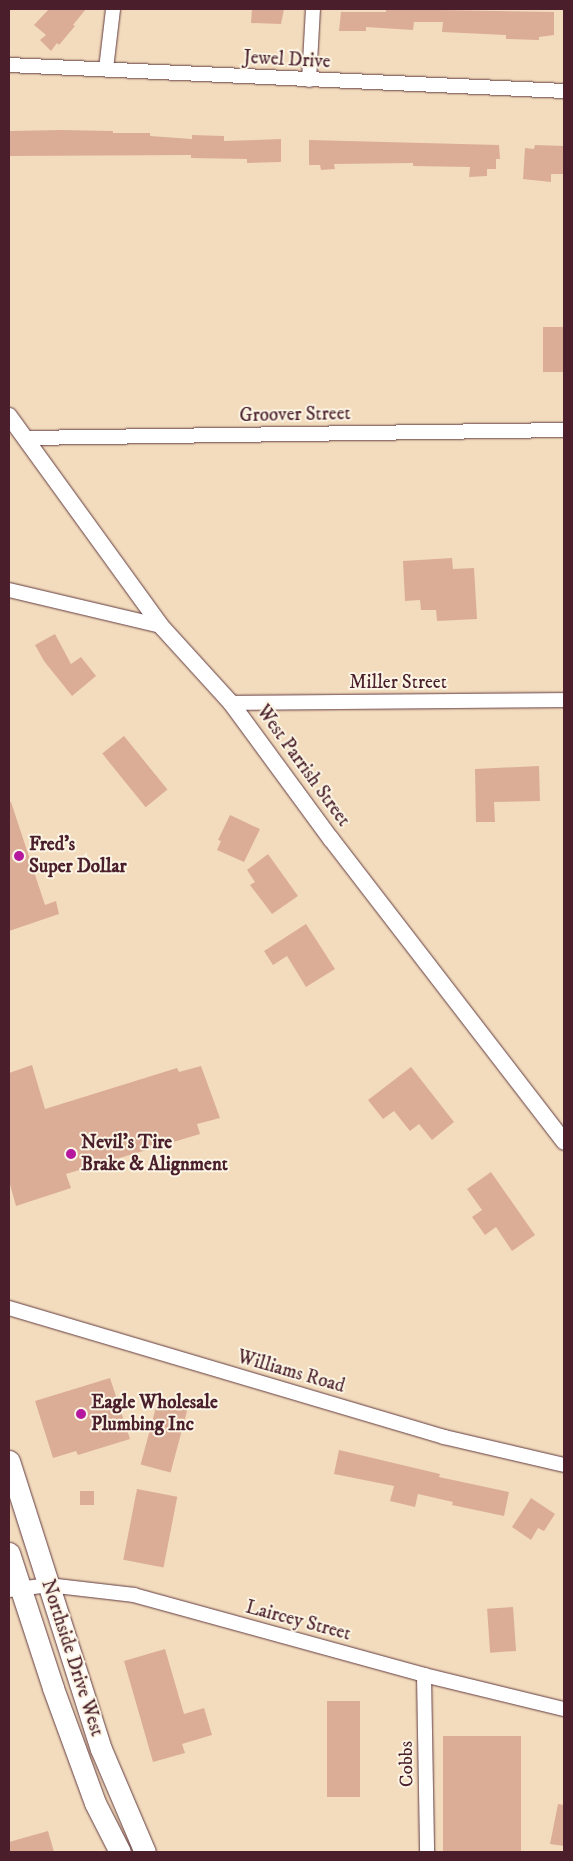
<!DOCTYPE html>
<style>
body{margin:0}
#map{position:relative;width:573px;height:1861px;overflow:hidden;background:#f3dcbd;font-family:"IM FELL DW Pica",serif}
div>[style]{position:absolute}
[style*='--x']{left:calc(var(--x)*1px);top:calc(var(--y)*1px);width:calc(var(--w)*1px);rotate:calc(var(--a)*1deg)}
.building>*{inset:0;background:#dbad97;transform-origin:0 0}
.roads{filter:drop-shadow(0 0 1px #633b41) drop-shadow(0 0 1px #633b41)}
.minor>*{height:14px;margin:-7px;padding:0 7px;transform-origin:7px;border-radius:7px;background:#fff}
.tertiary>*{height:16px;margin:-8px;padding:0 8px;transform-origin:8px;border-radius:8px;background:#fff}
.primary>*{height:21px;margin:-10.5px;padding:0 10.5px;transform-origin:10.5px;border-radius:10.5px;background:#fff}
.dots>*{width:14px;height:14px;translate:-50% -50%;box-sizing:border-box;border:2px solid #fcf5e5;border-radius:50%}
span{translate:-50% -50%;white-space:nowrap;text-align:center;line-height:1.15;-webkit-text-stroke:4px #fcf5e5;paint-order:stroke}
.street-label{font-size:19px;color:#4a1f2b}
.poi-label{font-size:19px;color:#4a1f2b;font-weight:700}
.left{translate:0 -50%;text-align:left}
.frame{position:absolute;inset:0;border:10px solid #4a1f2b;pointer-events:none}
</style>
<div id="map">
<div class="building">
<i style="clip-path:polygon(49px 9px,86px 9px,73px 25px,75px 26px,59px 45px,57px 43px,51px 51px,40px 40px,46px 35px,34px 25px)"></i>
<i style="clip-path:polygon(252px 9px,284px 9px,281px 24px,251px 23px)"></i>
<i style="clip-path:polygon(386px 9px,554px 12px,554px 35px,539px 37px,539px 40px,506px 39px,506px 35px,442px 32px,443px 22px,414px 22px,413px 30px,366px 27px,366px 31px,339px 31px,341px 12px,386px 12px)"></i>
<i style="clip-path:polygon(61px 130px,113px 131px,113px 133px,150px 133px,150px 136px,192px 139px,192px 135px,224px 136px,224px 141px,281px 139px,281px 162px,247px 163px,247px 159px,191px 158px,191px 155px,9px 156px,9px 131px)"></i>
<i style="clip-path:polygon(309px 140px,499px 145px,500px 159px,496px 159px,496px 169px,487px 169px,487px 176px,469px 177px,470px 167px,413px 166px,413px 163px,334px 164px,335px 169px,321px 170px,320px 165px,309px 165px)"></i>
<i style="clip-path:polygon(535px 145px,564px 146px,564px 174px,551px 174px,551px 182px,523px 179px,525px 148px,534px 149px)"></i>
<i style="left:543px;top:327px;width:21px;height:45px"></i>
<i style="clip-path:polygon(452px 558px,453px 569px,474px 568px,477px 619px,437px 621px,436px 610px,421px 610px,420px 600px,405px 601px,403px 561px)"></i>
<i style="clip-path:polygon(55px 634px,71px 664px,81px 657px,96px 676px,72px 696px,44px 661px,35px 645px)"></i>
<i style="left:124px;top:736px;width:69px;height:28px;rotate:51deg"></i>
<i style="clip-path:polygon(539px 766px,540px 801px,494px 802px,495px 822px,476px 822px,475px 769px)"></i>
<i style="clip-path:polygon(9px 802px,11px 802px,45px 905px,56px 901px,59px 914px,9px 931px)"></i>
<i style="clip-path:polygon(230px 815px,260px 829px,244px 862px,217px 850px,221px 841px,218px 840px)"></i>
<i style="clip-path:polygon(268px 854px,298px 896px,272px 914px,250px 885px,255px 882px,247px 870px)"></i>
<i style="clip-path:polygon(306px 924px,335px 969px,306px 987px,287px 956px,273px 965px,264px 951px)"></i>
<i style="clip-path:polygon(32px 1065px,45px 1109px,177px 1068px,179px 1072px,201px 1066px,220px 1118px,197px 1124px,200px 1134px,66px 1174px,71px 1188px,16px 1206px,9px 1181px,9px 1073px)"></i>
<i style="clip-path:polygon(411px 1067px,454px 1122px,432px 1140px,419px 1124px,410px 1131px,394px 1111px,383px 1119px,368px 1100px)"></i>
<i style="clip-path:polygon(491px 1172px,535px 1235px,512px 1251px,496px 1227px,485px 1235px,472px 1217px,482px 1210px,467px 1189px)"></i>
<i style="clip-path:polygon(110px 1378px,130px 1439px,78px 1455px,76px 1451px,53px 1458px,35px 1401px)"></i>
<i style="left:159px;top:1396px;width:31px;height:71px;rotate:15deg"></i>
<i style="clip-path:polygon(339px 1450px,440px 1474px,439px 1477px,509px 1492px,504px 1516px,452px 1505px,453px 1502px,418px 1494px,415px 1507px,390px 1501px,394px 1486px,334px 1474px)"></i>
<i style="left:137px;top:1489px;width:41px;height:72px;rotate:11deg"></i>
<i style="left:80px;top:1491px;width:14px;height:14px"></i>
<i style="clip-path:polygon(531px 1498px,555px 1514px,544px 1531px,538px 1528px,531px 1540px,512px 1527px)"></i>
<i style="left:513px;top:1607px;width:44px;height:26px;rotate:86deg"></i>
<i style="clip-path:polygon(165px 1649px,184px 1714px,204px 1708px,212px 1735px,182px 1744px,185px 1753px,153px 1762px,124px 1661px)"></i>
<i style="left:327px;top:1701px;width:33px;height:96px"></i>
<i style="left:521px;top:1736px;width:116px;height:78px;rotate:90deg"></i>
<i style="clip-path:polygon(558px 1804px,564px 1805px,564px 1846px,550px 1844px)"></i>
<i style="clip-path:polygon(48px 1831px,54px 1852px,9px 1852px,9px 1842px)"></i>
</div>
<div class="roads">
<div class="minor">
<i style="--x:9;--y:65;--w:556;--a:2.68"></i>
<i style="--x:106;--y:69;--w:60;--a:-83.3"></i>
<i style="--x:309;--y:80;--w:71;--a:-86.8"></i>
<i style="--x:26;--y:438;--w:538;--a:-0.85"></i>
<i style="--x:9;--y:590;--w:156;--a:13.3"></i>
<i style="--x:231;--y:703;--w:333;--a:-0.5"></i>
<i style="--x:9;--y:1308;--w:454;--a:16.5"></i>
<i style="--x:444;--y:1437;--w:123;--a:13.1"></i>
<i style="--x:9;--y:1590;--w:39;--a:-7"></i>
<i style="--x:48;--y:1585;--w:87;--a:6.6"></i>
<i style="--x:134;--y:1595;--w:301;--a:15.4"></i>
<i style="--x:424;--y:1675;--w:144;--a:13.7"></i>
<i style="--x:424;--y:1675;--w:177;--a:89"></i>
</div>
<div class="tertiary">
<i style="--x:9;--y:416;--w:259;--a:54.1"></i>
<i style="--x:161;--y:626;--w:104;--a:47.7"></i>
<i style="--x:231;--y:703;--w:169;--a:53.7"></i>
<i style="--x:331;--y:839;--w:382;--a:52.4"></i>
</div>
<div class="primary">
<i style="--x:9;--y:1461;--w:302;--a:72.3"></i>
<i style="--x:101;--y:1749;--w:112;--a:66.9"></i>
<i style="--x:9;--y:1553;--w:142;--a:71.9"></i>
<i style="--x:53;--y:1688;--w:122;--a:69.9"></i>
<i style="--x:95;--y:1803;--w:55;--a:63"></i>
</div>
</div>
<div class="dots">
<i style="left:19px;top:856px;background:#b5179e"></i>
<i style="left:71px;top:1154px;background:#b5179e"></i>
<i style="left:81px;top:1414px;background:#b5179e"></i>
</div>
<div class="street-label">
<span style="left:287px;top:60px;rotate:3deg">Jewel Drive</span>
<span style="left:295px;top:415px;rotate:-1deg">Groover Street</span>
<span style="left:398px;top:683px">Miller Street</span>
<span style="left:303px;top:766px;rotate:54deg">West Parrish Street</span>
<span style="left:291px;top:1372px;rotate:16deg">Williams Road</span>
<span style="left:298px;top:1621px;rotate:15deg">Laircey Street</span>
<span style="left:72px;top:1658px;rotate:72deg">Northside Drive West</span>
<span style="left:407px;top:1764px;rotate:-91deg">Cobbs</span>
</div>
<div class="poi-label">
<span class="left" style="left:29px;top:856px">Fred's<br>Super Dollar</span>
<span class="left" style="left:81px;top:1154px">Nevil's Tire<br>Brake &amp; Alignment</span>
<span class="left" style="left:91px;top:1414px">Eagle Wholesale<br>Plumbing Inc</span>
</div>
<div class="frame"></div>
</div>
